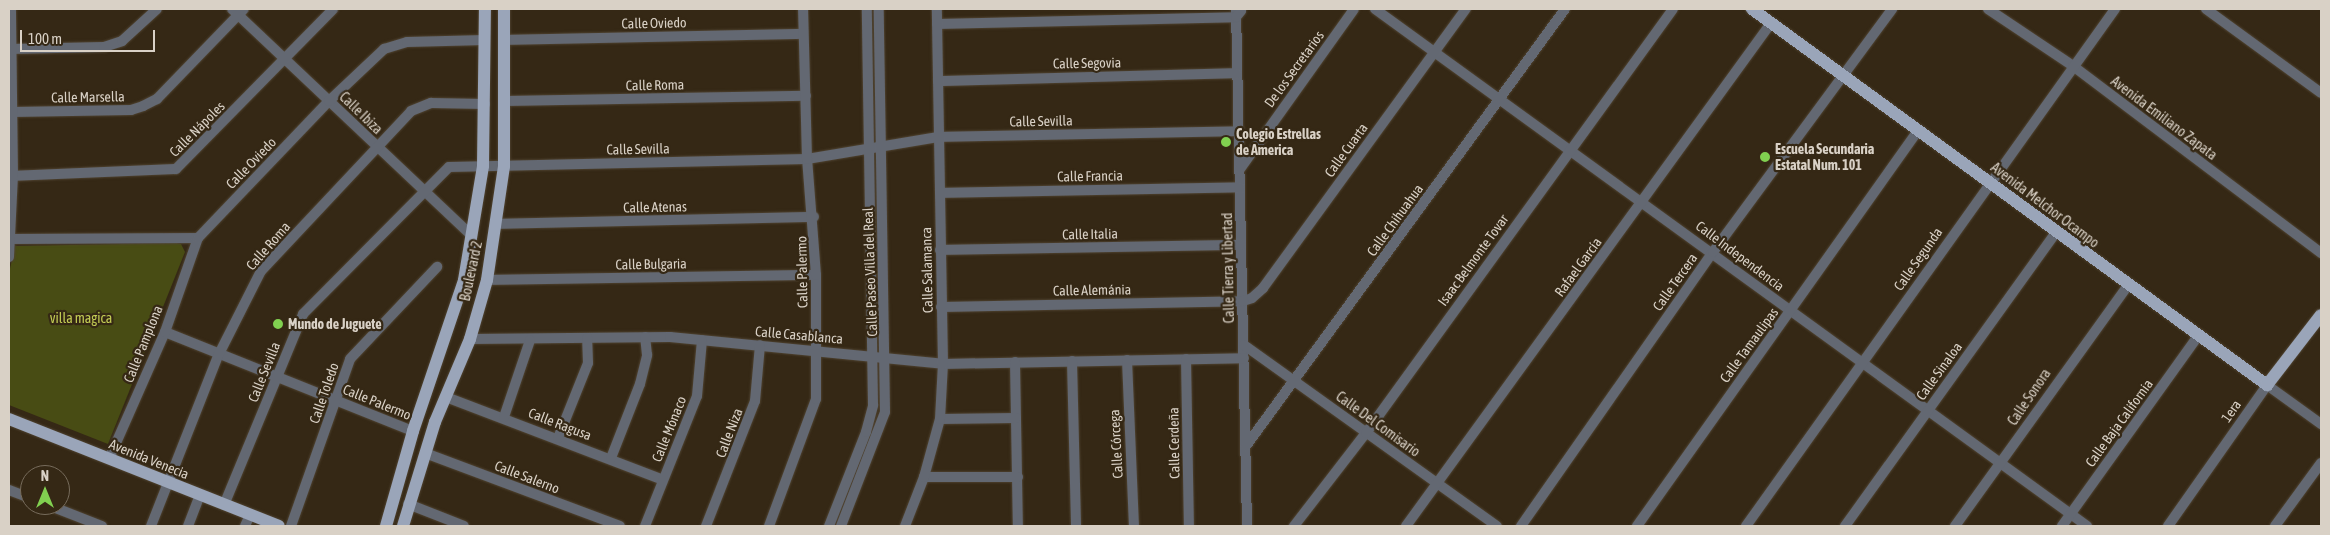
<!DOCTYPE html>
<meta charset="utf-8">
<style>
body{margin:0}
#map{position:relative;width:2330px;height:535px;overflow:hidden;background:#352815;font-family:"Asap Condensed",sans-serif}
div>[style]{position:absolute}
[style*='--x']{left:calc(var(--x)*1px);top:calc(var(--y)*1px);width:calc(var(--w)*1px);rotate:calc(var(--a)*1deg)}
.green>*{inset:0;background:#484c14}
.roads{filter:drop-shadow(0 0 1px #4f4331) drop-shadow(0 0 1px #4f4331)}
.minor>*{height:10px;margin:-5px;padding:0 5px;transform-origin:5px;border-radius:5px;background:#636872}
.major>*{height:12px;margin:-6px;padding:0 6px;transform-origin:6px;border-radius:6px;background:#9aa5b9}
.dots>*{width:14px;height:14px;translate:-50% -50%;box-sizing:border-box;border:2px solid #352815;border-radius:50%}
span{translate:-50% -50%;white-space:nowrap;text-align:center;line-height:1.15;-webkit-text-stroke:4.5px #352815;paint-order:stroke}
.street-label{font-size:14px;color:#d9d1c6}
.poi-label{font-size:14px;color:#d9d1c6;font-weight:700}
.left{translate:0 -50%;text-align:left}
.park-label{font-size:14px;color:#c3cc54}
.frame{position:absolute;inset:0;border:10px solid #d9d1c6;pointer-events:none}
.north{position:absolute;left:20px;top:465px;width:50px;height:50px;box-sizing:border-box;background:#352815;border:1px solid #776c5c;border-radius:50%;rotate:0deg;font-size:14px;font-weight:700;line-height:20px;text-align:center;color:#d9d1c6}
.north::after{content:'';display:block;margin:auto;width:18px;height:22px;background:#81d050;clip-path:polygon(50% 0,100% 100%,50% 72%,0 100%)}
.scale{position:absolute;left:20px;top:30px;width:135px;height:22px;box-sizing:border-box;border:2px solid #d9d1c6;border-top:0;padding-left:6px;font-size:15px;line-height:18px;white-space:nowrap;color:#d9d1c6;-webkit-text-stroke:4px #352815;paint-order:stroke}
</style>
<div id="map">
<div class="green">
<i style="clip-path:polygon(176px 243px,181px 244px,185px 252px,108px 444px,9px 405px,9px 273px,15px 246px)"></i>
</div>
<div class="roads">
<div class="minor">
<i style="--x:232;--y:9;--w:330;--a:43.4"></i>
<i style="--x:1236;--y:9;--w:517;--a:88.78"></i>
<i style="--x:1375;--y:9;--w:880;--a:35.98"></i>
<i style="--x:1988;--y:9;--w:102;--a:33.8"></i>
<i style="--x:2073;--y:66;--w:311;--a:37"></i>
<i style="--x:2206;--y:9;--w:142;--a:36.1"></i>
<i style="--x:937;--y:24;--w:299;--a:-1.3"></i>
<i style="--x:1236;--y:17;--w:8;--a:-50"></i>
<i style="--x:505;--y:40;--w:298;--a:-1.2"></i>
<i style="--x:9;--y:49;--w:95;--a:-1.2"></i>
<i style="--x:104;--y:47;--w:19;--a:-18"></i>
<i style="--x:122;--y:41;--w:47;--a:-42.4"></i>
<i style="--x:938;--y:81;--w:299;--a:-1.5"></i>
<i style="--x:505;--y:101;--w:301;--a:-1"></i>
<i style="--x:12;--y:112;--w:119;--a:-1"></i>
<i style="--x:131;--y:110;--w:13;--a:-18"></i>
<i style="--x:143;--y:106;--w:16;--a:-27"></i>
<i style="--x:157;--y:99;--w:125;--a:-46"></i>
<i style="--x:1240;--y:169;--w:196;--a:-54.5"></i>
<i style="--x:9;--y:176;--w:167;--a:-2.4"></i>
<i style="--x:176;--y:169;--w:224;--a:-45.5"></i>
<i style="--x:940;--y:193;--w:300;--a:-1.1"></i>
<i style="--x:496;--y:224;--w:318;--a:-1.3"></i>
<i style="--x:12;--y:239;--w:186;--a:-0.3"></i>
<i style="--x:940;--y:250;--w:301;--a:-1"></i>
<i style="--x:9;--y:257;--w:81;--a:-87.2"></i>
<i style="--x:13;--y:176;--w:167;--a:-90.7"></i>
<i style="--x:487;--y:280;--w:329;--a:-0.9"></i>
<i style="--x:941;--y:307;--w:302;--a:-1.1"></i>
<i style="--x:1243;--y:301;--w:9;--a:-18"></i>
<i style="--x:1252;--y:298;--w:15;--a:-42"></i>
<i style="--x:1263;--y:288;--w:345;--a:-54"></i>
<i style="--x:165;--y:332;--w:267;--a:21.8"></i>
<i style="--x:470;--y:339;--w:200;--a:-0.6"></i>
<i style="--x:670;--y:337;--w:274;--a:5.6"></i>
<i style="--x:943;--y:364;--w:301;--a:-1.1"></i>
<i style="--x:1244;--y:345;--w:311;--a:35.6"></i>
<i style="--x:1186;--y:359;--w:167;--a:89"></i>
<i style="--x:1127;--y:360;--w:166;--a:87.6"></i>
<i style="--x:1072;--y:361;--w:165;--a:88.6"></i>
<i style="--x:1015;--y:362;--w:164;--a:89"></i>
<i style="--x:446;--y:397;--w:232;--a:20.9"></i>
<i style="--x:504;--y:417;--w:81;--a:-71.3"></i>
<i style="--x:940;--y:419;--w:76;--a:-0.8"></i>
<i style="--x:558;--y:438;--w:81;--a:-68.2"></i>
<i style="--x:588;--y:363;--w:25;--a:-92"></i>
<i style="--x:1246;--y:446;--w:541;--a:-53.87"></i>
<i style="--x:425;--y:453;--w:208;--a:20.5"></i>
<i style="--x:611;--y:458;--w:79;--a:-68.6"></i>
<i style="--x:640;--y:384;--w:30;--a:-76"></i>
<i style="--x:647;--y:355;--w:18;--a:-96"></i>
<i style="--x:109;--y:459;--w:139;--a:-66.2"></i>
<i style="--x:165;--y:332;--w:100;--a:-70.7"></i>
<i style="--x:198;--y:238;--w:190;--a:-46.3"></i>
<i style="--x:329;--y:101;--w:76;--a:-43.4"></i>
<i style="--x:384;--y:49;--w:24;--a:-17"></i>
<i style="--x:407;--y:42;--w:78;--a:-1.5"></i>
<i style="--x:924;--y:477;--w:94;--a:0"></i>
<i style="--x:9;--y:490;--w:22;--a:21"></i>
<i style="--x:408;--y:504;--w:60;--a:21.4"></i>
<i style="--x:48;--y:505;--w:58;--a:21.3"></i>
<i style="--x:224;--y:505;--w:207;--a:-67.5"></i>
<i style="--x:303;--y:314;--w:207;--a:-45.2"></i>
<i style="--x:449;--y:167;--w:358;--a:-1.3"></i>
<i style="--x:807;--y:159;--w:133;--a:-9.5"></i>
<i style="--x:938;--y:137;--w:301;--a:-1.1"></i>
<i style="--x:151;--y:526;--w:183;--a:-68.5"></i>
<i style="--x:218;--y:356;--w:95;--a:-63.2"></i>
<i style="--x:261;--y:271;--w:219;--a:-46.8"></i>
<i style="--x:411;--y:111;--w:22;--a:-22"></i>
<i style="--x:431;--y:103;--w:54;--a:1.1"></i>
<i style="--x:188;--y:526;--w:33;--a:-69"></i>
<i style="--x:245;--y:526;--w:12;--a:-66"></i>
<i style="--x:291;--y:526;--w:177;--a:-70.5"></i>
<i style="--x:350;--y:359;--w:127;--a:-46.6"></i>
<i style="--x:645;--y:526;--w:140;--a:-68.2"></i>
<i style="--x:697;--y:396;--w:56;--a:-84.9"></i>
<i style="--x:706;--y:526;--w:134;--a:-68.6"></i>
<i style="--x:755;--y:401;--w:56;--a:-84.9"></i>
<i style="--x:769;--y:526;--w:135;--a:-69.7"></i>
<i style="--x:816;--y:399;--w:124;--a:-90"></i>
<i style="--x:816;--y:275;--w:116;--a:-94.4"></i>
<i style="--x:807;--y:159;--w:150;--a:-91.5"></i>
<i style="--x:829;--y:526;--w:101;--a:-68.5"></i>
<i style="--x:866;--y:432;--w:28;--a:-75"></i>
<i style="--x:873;--y:405;--w:396;--a:-90.9"></i>
<i style="--x:841;--y:526;--w:122;--a:-68.9"></i>
<i style="--x:885;--y:412;--w:403;--a:-90.9"></i>
<i style="--x:905;--y:526;--w:53;--a:-68.8"></i>
<i style="--x:924;--y:477;--w:60;--a:-74.6"></i>
<i style="--x:940;--y:419;--w:55;--a:-86.9"></i>
<i style="--x:943;--y:364;--w:355;--a:-91"></i>
<i style="--x:1294;--y:526;--w:118;--a:-52.3"></i>
<i style="--x:1366;--y:433;--w:523;--a:-54.09"></i>
<i style="--x:1406;--y:526;--w:621;--a:-54.03"></i>
<i style="--x:1521;--y:526;--w:335;--a:-55"></i>
<i style="--x:1713;--y:252;--w:302;--a:-53.6"></i>
<i style="--x:1637;--y:526;--w:485;--a:-54.6"></i>
<i style="--x:1746;--y:526;--w:635;--a:-54.48"></i>
<i style="--x:1845;--y:526;--w:362;--a:-54.3"></i>
<i style="--x:1955;--y:526;--w:297;--a:-54.3"></i>
<i style="--x:2062;--y:526;--w:234;--a:-54.4"></i>
<i style="--x:2168;--y:526;--w:172;--a:-54.9"></i>
<i style="--x:2267;--y:385;--w:67;--a:35.8"></i>
<i style="--x:2275;--y:526;--w:78;--a:-53.9"></i>
</div>
<div class="major">
<i style="--x:1752;--y:9;--w:638;--a:36.13"></i>
<i style="--x:2267;--y:385;--w:88;--a:-52.4"></i>
<i style="--x:9;--y:419;--w:290;--a:21.6"></i>
<i style="--x:386;--y:526;--w:99;--a:-74.1"></i>
<i style="--x:413;--y:431;--w:159;--a:-71.3"></i>
<i style="--x:464;--y:280;--w:116;--a:-80.5"></i>
<i style="--x:483;--y:166;--w:157;--a:-89.3"></i>
<i style="--x:403;--y:526;--w:109;--a:-72.9"></i>
<i style="--x:435;--y:422;--w:90;--a:-67.1"></i>
<i style="--x:470;--y:339;--w:61;--a:-73.9"></i>
<i style="--x:487;--y:280;--w:115;--a:-81.5"></i>
<i style="--x:504;--y:166;--w:157;--a:-90"></i>
</div>
</div>
<div class="dots">
<i style="left:1226px;top:142px;background:#81d050"></i>
<i style="left:1765px;top:157px;background:#81d050"></i>
<i style="left:278px;top:324px;background:#81d050"></i>
</div>
<div class="street-label">
<span style="left:654px;top:23px;rotate:-1deg">Calle Oviedo</span>
<span style="left:1087px;top:63px;rotate:-1deg">Calle Segovia</span>
<span style="left:1294px;top:69px;rotate:-54deg">De los Secretarios</span>
<span style="left:655px;top:85px;rotate:-1deg">Calle Roma</span>
<span style="left:88px;top:97px;rotate:-1deg">Calle Marsella</span>
<span style="left:361px;top:113px;rotate:44deg">Calle Ibiza</span>
<span style="left:2164px;top:118px;rotate:37deg">Avenida Emiliano Zapata</span>
<span style="left:1041px;top:121px;rotate:-1deg">Calle Sevilla</span>
<span style="left:197px;top:129px;rotate:-45deg">Calle Nápoles</span>
<span style="left:638px;top:149px;rotate:-1deg">Calle Sevilla</span>
<span style="left:1346px;top:150px;rotate:-54deg">Calle Cuarta</span>
<span style="left:251px;top:163px;rotate:-46deg">Calle Oviedo</span>
<span style="left:1090px;top:176px;rotate:-1deg">Calle Francia</span>
<span style="left:2045px;top:205px;rotate:37deg">Avenida Melchor Ocampo</span>
<span style="left:655px;top:207px;rotate:-1deg">Calle Atenas</span>
<span style="left:1395px;top:220px;rotate:-54deg">Calle Chihuahua</span>
<span style="left:1090px;top:234px;rotate:-1deg">Calle Italia</span>
<span style="left:268px;top:246px;rotate:-49deg">Calle Roma</span>
<span style="left:1740px;top:256px;rotate:37deg">Calle Independencia</span>
<span style="left:1918px;top:259px;rotate:-55deg">Calle Segunda</span>
<span style="left:1473px;top:260px;rotate:-54deg">Isaac Belmonte Tovar</span>
<span style="left:651px;top:264px;rotate:-1deg">Calle Bulgaria</span>
<span style="left:1578px;top:267px;rotate:-54deg">Rafael García</span>
<span style="left:1228px;top:268px;rotate:-91deg">Calle Tierra y Libertad</span>
<span style="left:927px;top:270px;rotate:-91deg">Calle Salamanca</span>
<span style="left:471px;top:271px;rotate:-78deg">Boulevard 2</span>
<span style="left:802px;top:272px;rotate:-91deg">Calle Palermo</span>
<span style="left:870px;top:272px;rotate:-92deg">Calle Paseo Villa del Real</span>
<span style="left:1675px;top:282px;rotate:-55deg">Calle Tercera</span>
<span style="left:1092px;top:290px;rotate:-1deg">Calle Alemánia</span>
<span style="left:799px;top:335px;rotate:5deg">Calle Casablanca</span>
<span style="left:143px;top:344px;rotate:-68deg">Calle Pamplona</span>
<span style="left:1749px;top:345px;rotate:-54deg">Calle Tamaulipas</span>
<span style="left:1939px;top:371px;rotate:-54deg">Calle Sinaloa</span>
<span style="left:264px;top:372px;rotate:-68deg">Calle Sevilla</span>
<span style="left:324px;top:393px;rotate:-71deg">Calle Toledo</span>
<span style="left:2029px;top:397px;rotate:-56deg">Calle Sonora</span>
<span style="left:377px;top:402px;rotate:22deg">Calle Palermo</span>
<span style="left:2231px;top:411px;rotate:-55deg">1era</span>
<span style="left:2119px;top:423px;rotate:-54deg">Calle Baja California</span>
<span style="left:560px;top:424px;rotate:21deg">Calle Ragusa</span>
<span style="left:1378px;top:424px;rotate:36deg">Calle Del Comisario</span>
<span style="left:669px;top:429px;rotate:-68deg">Calle Mónaco</span>
<span style="left:729px;top:433px;rotate:-69deg">Calle Niza</span>
<span style="left:1174px;top:443px;rotate:-91deg">Calle Cerdeña</span>
<span style="left:1116px;top:444px;rotate:-93deg">Calle Córcega</span>
<span style="left:149px;top:459px;rotate:22deg">Avenida Venecia</span>
<span style="left:527px;top:477px;rotate:21deg">Calle Salerno</span>
</div>
<div class="poi-label">
<span class="left" style="left:1236px;top:142px">Colegio Estrellas<br>de America</span>
<span class="left" style="left:1775px;top:157px">Escuela Secundaria<br>Estatal Num. 101</span>
<span class="left" style="left:288px;top:324px">Mundo de Juguete</span>
</div>
<div class="park-label">
<span style="left:81px;top:318px">villa magica</span>
</div>
<div class="frame"></div>
<div class="north">N</div>
<div class="scale">100 m</div>
</div>
